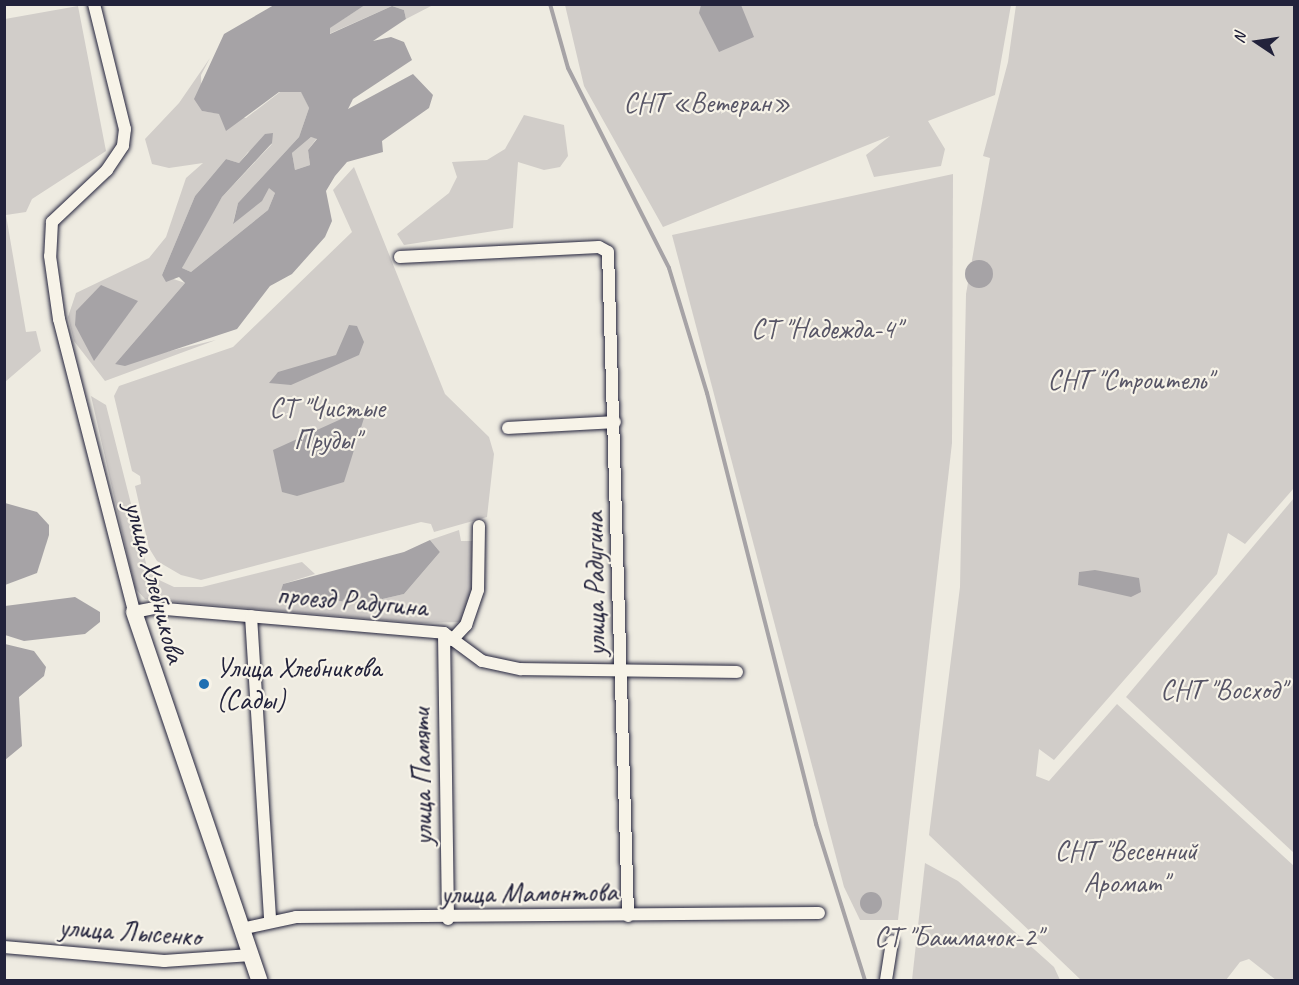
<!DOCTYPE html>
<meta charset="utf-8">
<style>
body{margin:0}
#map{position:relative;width:1299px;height:985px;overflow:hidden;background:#eeebe1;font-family:Caveat,sans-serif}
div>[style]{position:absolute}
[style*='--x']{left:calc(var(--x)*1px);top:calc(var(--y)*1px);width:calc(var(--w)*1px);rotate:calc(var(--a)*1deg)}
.green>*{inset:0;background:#d1cdc9}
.water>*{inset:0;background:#a6a3a6}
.round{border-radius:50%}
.stream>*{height:4px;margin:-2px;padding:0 2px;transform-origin:2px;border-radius:2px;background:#a6a3a6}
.roads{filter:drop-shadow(0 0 2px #22223b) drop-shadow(0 0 2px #22223b)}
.minor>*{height:12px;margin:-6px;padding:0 6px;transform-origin:6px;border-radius:6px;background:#f7f3e8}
.tertiary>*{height:16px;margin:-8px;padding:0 8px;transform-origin:8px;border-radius:8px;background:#f7f3e8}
.dots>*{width:16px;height:16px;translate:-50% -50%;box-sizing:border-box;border:3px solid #f7f3e8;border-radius:50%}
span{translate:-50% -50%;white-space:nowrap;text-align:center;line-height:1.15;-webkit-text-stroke:4.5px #f7f3e8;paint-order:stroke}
.park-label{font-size:28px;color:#575566}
.street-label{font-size:28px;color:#22223b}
.poi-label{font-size:28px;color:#22223b}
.left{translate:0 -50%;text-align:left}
.frame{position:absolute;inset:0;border:6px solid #22223b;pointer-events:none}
.north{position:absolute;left:1227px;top:12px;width:60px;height:60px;-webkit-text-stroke:4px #f7f3e8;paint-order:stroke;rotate:283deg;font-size:16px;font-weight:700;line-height:24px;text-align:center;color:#22223b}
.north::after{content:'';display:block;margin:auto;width:21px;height:27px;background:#22223b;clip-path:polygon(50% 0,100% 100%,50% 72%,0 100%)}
</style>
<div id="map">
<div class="green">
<i style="clip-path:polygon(365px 5px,433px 5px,406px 19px,404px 10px,392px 6px,329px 34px,329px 28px)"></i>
<i style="clip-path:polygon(565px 5px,1011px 5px,995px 95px,928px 121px,945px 149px,941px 166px,874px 177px,866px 155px,890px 136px,663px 227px,584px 86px)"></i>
<i style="clip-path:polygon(1016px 5px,1294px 5px,1294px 488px,1245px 544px,1228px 533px,1217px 574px,1054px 760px,1039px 749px,1036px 776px,1049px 781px,1117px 704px,1294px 866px,1294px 980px,1276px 980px,1249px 959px,1240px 962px,1226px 980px,1081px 980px,929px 835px,960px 587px,966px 294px,990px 158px,983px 156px,1008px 62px)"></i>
<i style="clip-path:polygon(78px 6px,106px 151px,32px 199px,26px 212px,6px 215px,26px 332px,36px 331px,41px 351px,5px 382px,5px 19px)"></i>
<i style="clip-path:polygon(210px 58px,201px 75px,202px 111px,246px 118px,280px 92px,301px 91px,309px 108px,299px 137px,238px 203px,233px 223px,269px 187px,275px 193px,268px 210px,191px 272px,182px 268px,187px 255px,222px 197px,272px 144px,248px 152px,239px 163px,226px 159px,195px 196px,162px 275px,185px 283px,115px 364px,216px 340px,105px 381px,74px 341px,68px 317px,76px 293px,149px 258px,166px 237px,186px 178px,203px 163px,169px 168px,152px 164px,145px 139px,179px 103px)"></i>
<i style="clip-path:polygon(524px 115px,564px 125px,568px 156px,560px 167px,544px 170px,518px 162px,513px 228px,404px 245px,397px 234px,449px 193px,457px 177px,452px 162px,487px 160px,505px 149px)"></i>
<i style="clip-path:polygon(311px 137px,317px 138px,308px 150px,310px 165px,295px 170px,292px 153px)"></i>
<i style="clip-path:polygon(354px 167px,445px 394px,489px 437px,494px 454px,487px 517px,434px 532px,431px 524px,421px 522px,201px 580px,181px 575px,157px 561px,149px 548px,135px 486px,141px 484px,140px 476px,132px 471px,114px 396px,119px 386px,233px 347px,352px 232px,333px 190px)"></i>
<i style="clip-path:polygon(953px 174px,952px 443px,898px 920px,860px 920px,844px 887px,672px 235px)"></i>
<i style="clip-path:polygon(91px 396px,106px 405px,147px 567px,157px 579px,174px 587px,202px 587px,302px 562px,315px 574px,283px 584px,280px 593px,361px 604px,404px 594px,440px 552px,430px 540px,459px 530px,461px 541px,477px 541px,472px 599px,463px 622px,419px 623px,145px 599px,135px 588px)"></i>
<i style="clip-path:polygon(1294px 498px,1294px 853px,1126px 697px)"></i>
<i style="clip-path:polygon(925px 863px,958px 881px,1054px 967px,1060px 980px,912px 980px)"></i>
</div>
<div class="water">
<i style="clip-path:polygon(evenodd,274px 5px,365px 5px,330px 28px,330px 34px,392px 6px,404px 10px,406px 19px,373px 41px,391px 37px,404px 42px,412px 60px,353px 99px,348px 109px,413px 74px,433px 95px,429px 108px,382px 141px,383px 152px,347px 162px,335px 176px,326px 191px,332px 221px,325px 237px,292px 274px,270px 286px,237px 329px,125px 366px,115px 364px,185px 283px,179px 277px,166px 282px,162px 275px,195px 196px,226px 159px,239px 163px,265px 134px,273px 133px,272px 143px,222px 197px,182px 268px,191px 272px,268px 210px,275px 193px,269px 188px,262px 201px,233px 224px,238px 203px,299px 137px,309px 108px,301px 92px,279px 92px,226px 131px,219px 114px,202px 111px,194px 99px,224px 34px,274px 5px,311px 137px,317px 139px,308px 150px,310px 165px,295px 170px,292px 153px,311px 137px)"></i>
<i style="clip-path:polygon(701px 5px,741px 5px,754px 37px,719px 52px,699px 13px)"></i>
<i class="round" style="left:965px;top:260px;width:28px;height:28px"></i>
<i style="clip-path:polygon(101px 285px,138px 301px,94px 361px,75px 325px,76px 311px)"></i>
<i style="clip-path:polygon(349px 325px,357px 326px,364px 342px,359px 355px,291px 385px,269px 383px,278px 372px,336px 355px)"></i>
<i style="clip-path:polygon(350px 415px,364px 418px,344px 482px,297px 496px,282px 492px,273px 450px)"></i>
<i style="clip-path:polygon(5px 503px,37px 512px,49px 525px,49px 535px,37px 573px,5px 585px)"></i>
<i style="clip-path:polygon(430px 540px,440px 552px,404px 594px,361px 604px,280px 593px,283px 584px,404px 552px)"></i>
<i style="clip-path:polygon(1095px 570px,1139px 578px,1141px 592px,1131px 597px,1078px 585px,1079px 572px)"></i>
<i style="clip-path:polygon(75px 597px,100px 612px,100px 622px,85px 634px,24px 641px,5px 635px,5px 606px)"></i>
<i style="clip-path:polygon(5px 644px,34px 651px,46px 667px,44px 676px,19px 697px,22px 746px,5px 760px)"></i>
<i class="round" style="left:860px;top:892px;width:22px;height:22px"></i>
</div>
<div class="stream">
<i style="--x:550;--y:4;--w:66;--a:74.3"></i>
<i style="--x:568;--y:68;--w:224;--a:63.2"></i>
<i style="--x:669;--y:268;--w:131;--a:73.1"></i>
<i style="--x:707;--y:393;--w:445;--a:75.8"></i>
<i style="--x:816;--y:824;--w:164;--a:72.6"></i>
</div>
<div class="roads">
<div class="minor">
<i style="--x:94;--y:4;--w:129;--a:76.1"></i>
<i style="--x:125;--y:129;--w:17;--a:97"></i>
<i style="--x:123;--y:146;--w:29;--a:124"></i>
<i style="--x:107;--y:170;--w:76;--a:136.6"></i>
<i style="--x:52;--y:222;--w:34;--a:93"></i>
<i style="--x:50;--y:256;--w:64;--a:81.9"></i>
<i style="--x:59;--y:319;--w:302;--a:75.6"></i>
<i style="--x:134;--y:612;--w:20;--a:-11"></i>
<i style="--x:154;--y:608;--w:291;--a:4.9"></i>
<i style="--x:444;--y:633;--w:47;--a:36.4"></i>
<i style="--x:482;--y:661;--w:40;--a:12"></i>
<i style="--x:521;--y:669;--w:216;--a:0.8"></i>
<i style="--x:400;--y:257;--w:199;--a:-2.9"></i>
<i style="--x:599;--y:247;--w:10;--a:29"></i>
<i style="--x:608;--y:252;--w:664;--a:88.27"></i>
<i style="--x:508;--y:428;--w:107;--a:-3.2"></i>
<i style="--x:251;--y:616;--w:304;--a:86.4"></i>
<i style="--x:444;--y:633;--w:286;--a:89.2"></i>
<i style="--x:452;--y:640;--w:21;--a:-47"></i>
<i style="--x:466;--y:625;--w:37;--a:-71"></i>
<i style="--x:478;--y:590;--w:64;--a:-89.1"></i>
<i style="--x:241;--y:929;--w:56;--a:-12.3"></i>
<i style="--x:296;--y:917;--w:523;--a:-0.44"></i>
<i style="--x:4;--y:947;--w:161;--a:5"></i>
<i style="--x:164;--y:961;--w:87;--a:-3.9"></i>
<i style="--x:886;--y:980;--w:39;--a:-81"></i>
</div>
<div class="tertiary">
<i style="--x:134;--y:612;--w:389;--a:71.2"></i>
</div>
</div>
<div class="dots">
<i style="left:204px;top:684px;background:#1f6fb2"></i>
</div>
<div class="park-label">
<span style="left:707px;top:103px">СНТ «Ветеран»</span>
<span style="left:826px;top:329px">СТ "Надежда-4"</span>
<span style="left:1130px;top:380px">СНТ "Строитель"</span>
<span style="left:327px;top:424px">СТ "Чистые<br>Пруды"</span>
<span style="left:1223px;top:690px">СНТ "Восход"</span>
<span style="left:1126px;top:867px">СНТ "Весенний<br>Аромат"</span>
<span style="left:958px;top:937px">СТ "Башмачок-2"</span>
</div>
<div class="street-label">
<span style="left:155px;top:582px;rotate:75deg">улица Хлебникова</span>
<span style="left:595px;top:584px;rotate:-91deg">улица Радугина</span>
<span style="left:352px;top:601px;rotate:5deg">проезд Радугина</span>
<span style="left:422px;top:777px;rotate:-91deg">улица Памяти</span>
<span style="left:529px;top:893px;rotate:-1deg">улица Мамонтова</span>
<span style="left:130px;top:932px;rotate:4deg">улица Лысенко</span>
</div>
<div class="poi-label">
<span class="left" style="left:216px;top:684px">Улица Хлебникова<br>(Сады)</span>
</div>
<div class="frame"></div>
<div class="north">N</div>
</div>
